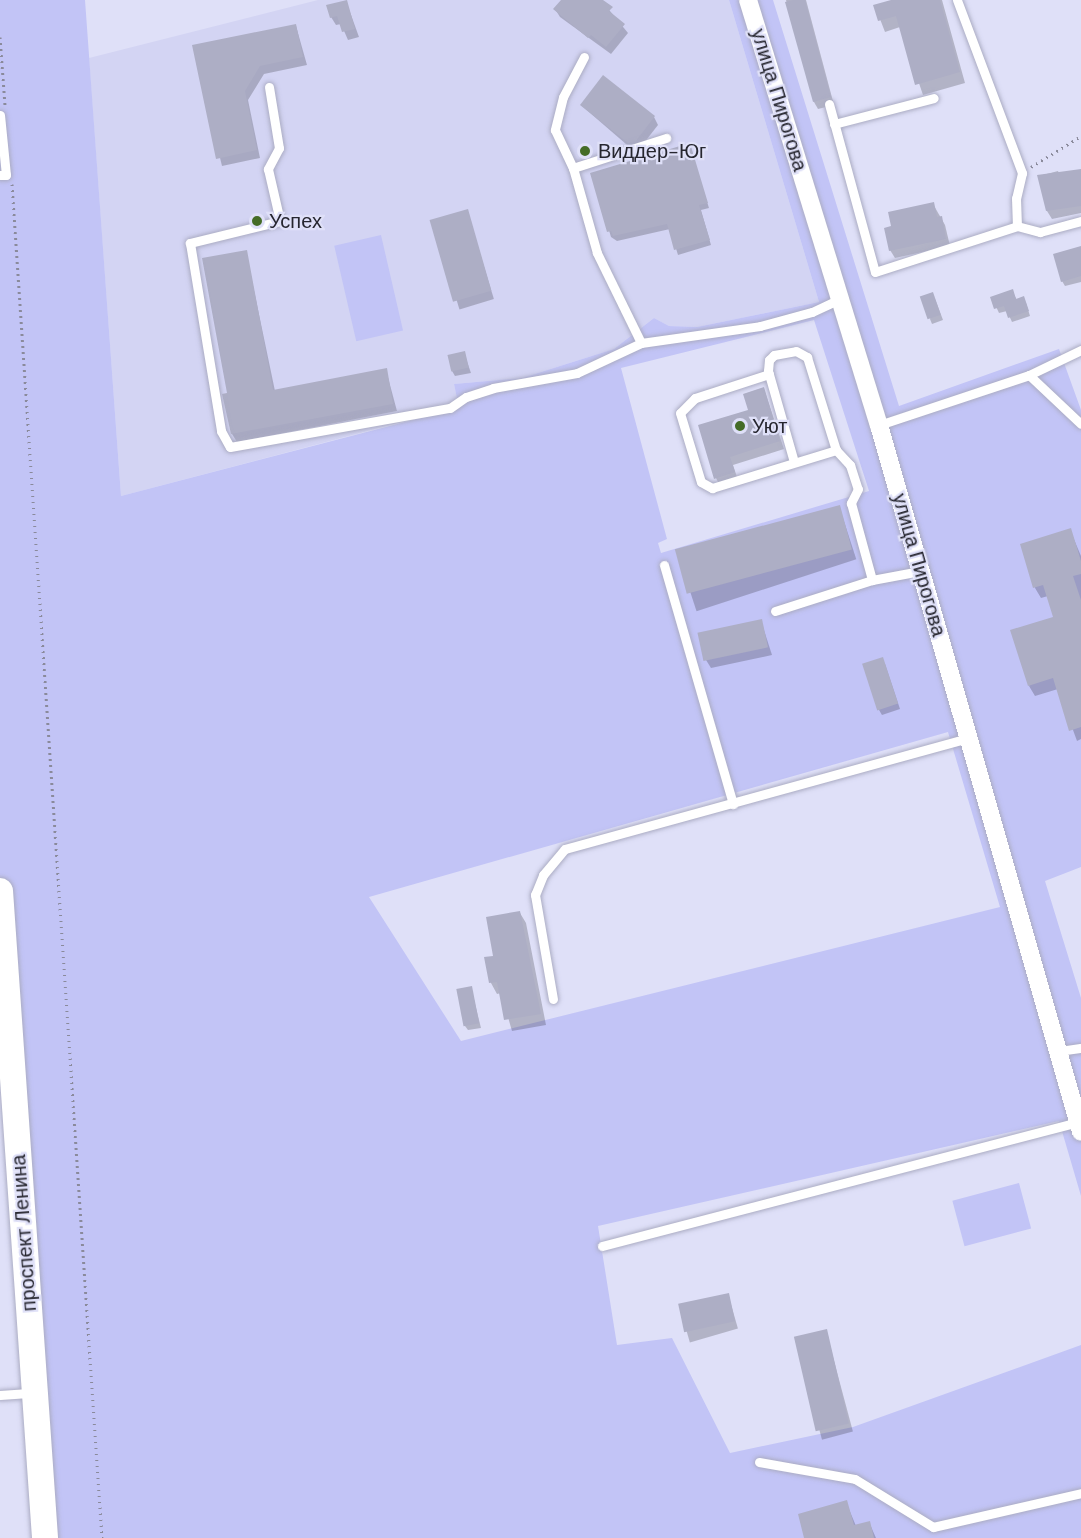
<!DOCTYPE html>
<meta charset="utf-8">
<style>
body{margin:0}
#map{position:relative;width:1081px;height:1538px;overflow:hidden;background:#dfe0f8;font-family:"DM Sans",sans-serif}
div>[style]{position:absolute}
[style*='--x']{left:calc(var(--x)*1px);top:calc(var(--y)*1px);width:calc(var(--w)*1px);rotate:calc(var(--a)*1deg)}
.built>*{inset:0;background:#d3d4f3}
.green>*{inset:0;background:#c2c4f6;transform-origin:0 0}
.shadow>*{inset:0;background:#0003;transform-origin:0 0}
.building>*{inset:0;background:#adaec5;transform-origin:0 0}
.path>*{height:3px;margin-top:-1.5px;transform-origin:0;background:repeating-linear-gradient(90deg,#8a8a9b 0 1.5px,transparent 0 6px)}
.roads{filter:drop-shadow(0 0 2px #abacc3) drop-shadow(0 0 2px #abacc3)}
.lane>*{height:9px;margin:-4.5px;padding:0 4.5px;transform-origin:4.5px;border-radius:4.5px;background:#fff}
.street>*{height:18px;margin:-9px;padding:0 9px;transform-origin:9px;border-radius:9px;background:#fff}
.secondary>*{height:26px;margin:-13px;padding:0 13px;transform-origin:13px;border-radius:13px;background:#fff}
.dots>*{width:16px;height:16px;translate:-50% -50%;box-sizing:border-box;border:3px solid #dfe0f8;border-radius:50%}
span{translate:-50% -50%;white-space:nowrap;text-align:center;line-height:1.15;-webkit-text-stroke:4.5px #dfe0f8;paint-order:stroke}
.street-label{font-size:20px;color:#26262f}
.poi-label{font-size:20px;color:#26262f}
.left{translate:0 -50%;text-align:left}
</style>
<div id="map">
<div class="built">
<i style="clip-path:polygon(318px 0,729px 0,819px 302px,697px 327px,669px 326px,654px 318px,614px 349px,522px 378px,454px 384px,459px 407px,121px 496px,89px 58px)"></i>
</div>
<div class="green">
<i style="clip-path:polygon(evenodd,0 0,85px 0,121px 496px,459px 408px,454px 384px,522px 378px,614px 349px,654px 318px,669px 326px,697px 327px,819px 302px,729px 0,773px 0,899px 406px,1059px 349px,1081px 410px,1081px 867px,1045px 881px,1081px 998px,1081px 1196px,1059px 1121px,598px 1226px,617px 1345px,672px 1338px,730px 1453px,853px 1427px,1081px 1345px,1081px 1538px,45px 1538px,0 891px,0 0,814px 320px,869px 491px,661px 553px,658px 543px,667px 539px,621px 368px,814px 320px,0 0,948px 732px,1000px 907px,461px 1041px,369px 897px,948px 732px)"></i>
<i style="left:381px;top:235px;width:98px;height:48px;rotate:77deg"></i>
<i style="left:1019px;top:1183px;width:47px;height:69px;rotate:75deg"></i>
</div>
<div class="shadow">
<i style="clip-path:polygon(563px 0,601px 0,628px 33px,611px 54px,560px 17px,555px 9px)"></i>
<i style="clip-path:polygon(786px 0,806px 0,834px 105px,818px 109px,814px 102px)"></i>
<i style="clip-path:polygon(897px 0,942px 0,965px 83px,923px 95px,900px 27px,885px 32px,875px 6px)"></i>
<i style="clip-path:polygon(346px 1px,359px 37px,348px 40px,341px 24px,336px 25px,331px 17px)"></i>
<i style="clip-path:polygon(296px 26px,307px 65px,264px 74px,248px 100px,260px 158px,222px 166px,193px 47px)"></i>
<i style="clip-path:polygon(582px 106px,654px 117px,658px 125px,640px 148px,634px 151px)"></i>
<i style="clip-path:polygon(689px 145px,709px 208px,701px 210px,711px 245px,678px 255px,670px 229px,617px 241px,611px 237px,592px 174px)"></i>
<i style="clip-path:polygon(1058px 171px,1060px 176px,1081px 171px,1081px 213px,1052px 219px,1047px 211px,1039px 176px)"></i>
<i style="clip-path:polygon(933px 204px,945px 225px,950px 246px,895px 258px,890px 250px)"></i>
<i style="left:467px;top:211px;width:92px;height:36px;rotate:73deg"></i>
<i style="clip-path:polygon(1081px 248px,1081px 282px,1065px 286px,1062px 281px)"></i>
<i style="clip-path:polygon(246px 252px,275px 391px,386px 370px,397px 411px,237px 442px,232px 434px,229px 395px)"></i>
<i style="clip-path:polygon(1012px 291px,1017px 300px,1026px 303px,1030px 316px,1012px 322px,1007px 311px,999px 313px,992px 298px)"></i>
<i style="clip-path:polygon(935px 299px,943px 320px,932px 324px,930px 319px)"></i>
<i style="clip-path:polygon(464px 353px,471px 373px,455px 376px,452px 371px)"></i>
<i style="clip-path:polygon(764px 389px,784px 449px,733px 465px,738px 480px,720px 486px,716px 478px)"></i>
<i style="left:839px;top:506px;width:56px;height:168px;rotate:72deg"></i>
<i style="clip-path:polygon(1070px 530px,1081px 556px,1081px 739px,1077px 741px,1058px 689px,1035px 696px,1029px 686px,1055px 618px,1048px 596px,1041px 598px,1035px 588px,1022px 545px)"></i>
<i style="clip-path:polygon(761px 621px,772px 655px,711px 668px,706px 660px)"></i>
<i style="clip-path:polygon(885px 664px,900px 709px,882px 715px,879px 710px)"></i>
<i style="clip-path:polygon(520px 913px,526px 923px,546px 1025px,512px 1031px,501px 993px,497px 994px,491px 983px,486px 959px,494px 957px)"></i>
<i style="clip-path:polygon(471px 988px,481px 1028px,468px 1030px,465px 1026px)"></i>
<i style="left:728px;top:1294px;width:36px;height:50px;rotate:74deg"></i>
<i style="left:826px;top:1331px;width:104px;height:32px;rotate:75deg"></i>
<i style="clip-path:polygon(846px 1502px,856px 1526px,869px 1522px,876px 1538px,806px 1538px)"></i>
</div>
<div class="building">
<i style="clip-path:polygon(347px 0,355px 29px,342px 32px,337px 16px,330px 18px,326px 5px)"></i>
<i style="clip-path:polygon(561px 0,603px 0,613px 7px,609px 11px,625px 24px,606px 47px,591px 35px,588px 38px,553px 9px)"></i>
<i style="clip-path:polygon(793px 0,805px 0,831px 97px,813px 102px,785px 2px)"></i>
<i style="clip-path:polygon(891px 0,940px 0,960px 72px,915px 85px,896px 16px,878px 21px,873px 5px)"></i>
<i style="clip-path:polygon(296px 24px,303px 57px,260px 66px,245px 91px,257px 150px,216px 159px,192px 45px)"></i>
<i style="clip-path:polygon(603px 75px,655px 116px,636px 141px,628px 143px,580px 105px)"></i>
<i style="clip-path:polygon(690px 143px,708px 203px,699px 205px,710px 240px,674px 250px,667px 224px,613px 236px,611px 231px,607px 232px,590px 173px)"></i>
<i style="clip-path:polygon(1081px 169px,1081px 206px,1046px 211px,1037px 175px)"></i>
<i style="clip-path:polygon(934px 202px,937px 217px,942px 216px,946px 239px,889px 251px,884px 228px,891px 226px,888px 212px)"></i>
<i style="left:468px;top:209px;width:85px;height:40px;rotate:74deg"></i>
<i style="clip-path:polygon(1081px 246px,1081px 276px,1061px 282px,1053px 254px)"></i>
<i style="clip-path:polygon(247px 250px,273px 390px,387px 368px,393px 404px,231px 434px,222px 394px,227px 393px,202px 258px)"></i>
<i style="clip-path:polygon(1013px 289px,1016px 299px,1024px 296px,1029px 311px,1008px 318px,1004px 306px,994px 309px,990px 297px)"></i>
<i style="left:933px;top:292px;width:24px;height:14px;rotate:71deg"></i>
<i style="left:465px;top:351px;width:17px;height:18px;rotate:77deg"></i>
<i style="clip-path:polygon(764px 387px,780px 441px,730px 457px,735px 472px,714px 479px,698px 425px,748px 410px,743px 394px)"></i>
<i style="left:840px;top:505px;width:46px;height:171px;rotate:75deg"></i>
<i style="clip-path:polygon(1071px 528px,1081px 561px,1081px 574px,1073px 576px,1081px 600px,1081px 727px,1069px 731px,1053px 678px,1028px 686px,1010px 630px,1053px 617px,1043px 585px,1033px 588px,1020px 544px)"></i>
<i style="left:762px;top:619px;width:29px;height:66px;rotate:78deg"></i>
<i style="left:883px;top:657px;width:49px;height:22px;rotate:72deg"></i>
<i style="clip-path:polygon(520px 911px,541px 1014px,504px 1020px,497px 982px,489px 983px,484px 957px,493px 956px,486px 917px)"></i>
<i style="left:472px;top:986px;width:38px;height:16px;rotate:79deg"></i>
<i style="left:729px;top:1293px;width:29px;height:52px;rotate:78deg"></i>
<i style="left:827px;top:1329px;width:97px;height:34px;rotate:77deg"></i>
<i style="clip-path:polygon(847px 1500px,854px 1525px,870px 1521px,874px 1538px,804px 1538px,798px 1514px)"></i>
</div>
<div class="path">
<i style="--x:0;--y:37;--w:68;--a:85.8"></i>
<i style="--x:1031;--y:167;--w:59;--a:-31.8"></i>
<i style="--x:12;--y:184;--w:1357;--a:86.2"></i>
</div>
<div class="roads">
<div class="lane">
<i style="--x:957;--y:0;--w:185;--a:69.4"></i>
<i style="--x:1022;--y:173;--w:26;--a:103"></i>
<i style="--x:1016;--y:198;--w:28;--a:88"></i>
<i style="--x:584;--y:57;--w:45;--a:117.7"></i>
<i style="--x:563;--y:97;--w:34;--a:104"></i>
<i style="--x:555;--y:130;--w:42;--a:64.7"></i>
<i style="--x:573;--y:168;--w:88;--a:74.2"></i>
<i style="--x:597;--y:253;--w:100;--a:63.9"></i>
<i style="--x:269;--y:87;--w:62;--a:80.7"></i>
<i style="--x:279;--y:148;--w:24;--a:118"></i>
<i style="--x:268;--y:169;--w:53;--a:77"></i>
<i style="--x:280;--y:221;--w:93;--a:166.3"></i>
<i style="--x:190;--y:243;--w:191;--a:80.6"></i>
<i style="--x:221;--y:431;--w:18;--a:61"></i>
<i style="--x:230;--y:447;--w:223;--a:-10.1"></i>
<i style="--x:450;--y:408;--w:19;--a:-35"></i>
<i style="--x:466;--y:397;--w:28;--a:-18"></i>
<i style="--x:493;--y:388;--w:85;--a:-10.1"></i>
<i style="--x:577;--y:373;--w:71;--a:-25.1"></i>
<i style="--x:641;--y:343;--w:120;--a:-8.1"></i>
<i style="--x:760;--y:326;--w:54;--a:-15.1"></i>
<i style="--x:812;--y:312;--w:31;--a:-25"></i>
<i style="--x:829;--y:104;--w:174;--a:74.7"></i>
<i style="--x:875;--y:272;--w:149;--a:-17.9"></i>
<i style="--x:1017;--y:226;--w:24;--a:15"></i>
<i style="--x:1040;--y:232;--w:42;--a:-15"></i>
<i style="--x:0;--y:115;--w:60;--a:84.3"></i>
<i style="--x:6;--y:175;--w:6;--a:180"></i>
<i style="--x:834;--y:124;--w:103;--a:-14.6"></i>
<i style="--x:573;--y:168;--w:98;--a:-17.9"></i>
<i style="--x:769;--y:374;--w:78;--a:162"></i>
<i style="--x:695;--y:398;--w:21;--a:135"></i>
<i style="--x:680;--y:413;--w:72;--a:73.1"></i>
<i style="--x:701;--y:482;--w:13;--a:29"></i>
<i style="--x:712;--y:488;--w:130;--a:-17"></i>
<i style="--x:1029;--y:375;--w:71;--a:43.3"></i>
<i style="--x:879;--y:425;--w:158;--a:-18.4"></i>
<i style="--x:1029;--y:375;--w:58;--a:-25.7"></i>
<i style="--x:794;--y:462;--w:95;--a:-105.9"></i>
<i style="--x:768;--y:371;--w:11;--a:-85"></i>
<i style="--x:769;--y:360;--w:7;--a:-45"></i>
<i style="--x:774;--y:355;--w:22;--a:-10"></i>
<i style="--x:796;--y:351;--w:13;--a:29"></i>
<i style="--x:807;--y:357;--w:97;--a:72.7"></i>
<i style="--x:836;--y:450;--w:21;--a:47"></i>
<i style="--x:850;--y:465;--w:25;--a:72"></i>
<i style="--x:858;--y:489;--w:16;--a:117"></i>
<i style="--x:851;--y:503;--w:80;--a:74.7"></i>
<i style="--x:664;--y:565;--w:249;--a:73.9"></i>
<i style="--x:775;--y:611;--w:102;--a:-17.7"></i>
<i style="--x:872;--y:580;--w:49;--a:-10.6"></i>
<i style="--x:553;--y:999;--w:106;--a:-99.8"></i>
<i style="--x:535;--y:895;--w:22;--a:-68"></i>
<i style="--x:543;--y:875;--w:34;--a:-50"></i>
<i style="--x:565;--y:849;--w:418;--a:-15.4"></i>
<i style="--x:1059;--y:1051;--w:22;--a:-8"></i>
<i style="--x:602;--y:1246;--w:492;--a:-14.6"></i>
<i style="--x:0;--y:1395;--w:32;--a:-4"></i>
<i style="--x:759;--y:1462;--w:97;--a:10"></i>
<i style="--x:855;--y:1479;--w:92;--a:31.6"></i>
<i style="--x:933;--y:1527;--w:152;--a:-12.9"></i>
</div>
<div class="street">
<i style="--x:748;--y:0;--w:445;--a:72.9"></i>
<i style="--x:879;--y:425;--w:735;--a:74.05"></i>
</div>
<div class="secondary">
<i style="--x:0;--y:891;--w:649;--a:86.02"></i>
</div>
</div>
<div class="dots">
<i style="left:585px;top:151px;background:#456c27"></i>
<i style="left:257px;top:221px;background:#456c27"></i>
<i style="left:740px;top:426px;background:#456c27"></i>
</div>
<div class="street-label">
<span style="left:779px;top:100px;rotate:73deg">улица Пирогова</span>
<span style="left:919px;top:565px;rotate:74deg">улица Пирогова</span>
<span style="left:24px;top:1233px;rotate:-94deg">проспект Ленина</span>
</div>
<div class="poi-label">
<span class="left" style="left:598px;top:151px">Виддер-Юг</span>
<span class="left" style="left:269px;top:221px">Успех</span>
<span class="left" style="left:752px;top:426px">Уют</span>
</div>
</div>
